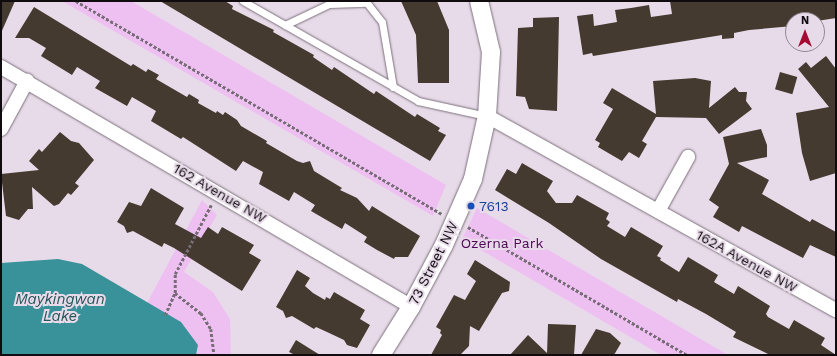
<!DOCTYPE html>
<style>
body{margin:0}
#map{position:relative;width:837px;height:356px;overflow:hidden;background:#e8dbe9;font-family:"Work Sans",sans-serif}
div>[style]{position:absolute}
[style*='--x']{left:calc(var(--x)*1px);top:calc(var(--y)*1px);width:calc(var(--w)*1px);rotate:calc(var(--a)*1deg)}
.green>*{inset:0;background:#eec0f2}
.water>*{inset:0;background:#39919a}
.building>*{inset:0;background:#453a2f;transform-origin:0 0}
.path>*{height:2.5px;margin-top:-1.25px;transform-origin:0;background:repeating-linear-gradient(90deg,#766d76 0 3px,transparent 0 5px)}
.roads{filter:drop-shadow(0 0 1px #7c707c) drop-shadow(0 0 1px #7c707c)}
.service>*{height:7px;margin:-3.5px;padding:0 3.5px;transform-origin:3.5px;border-radius:3.5px;background:#fff}
.minor>*{height:14px;margin:-7px;padding:0 7px;transform-origin:7px;border-radius:7px;background:#fff}
.tertiary>*{height:18px;margin:-9px;padding:0 9px;transform-origin:9px;border-radius:9px;background:#fff}
.dots>*{width:11px;height:11px;translate:-50% -50%;box-sizing:border-box;border:2px solid #e8dbe9;border-radius:50%}
span{translate:-50% -50%;white-space:nowrap;text-align:center;line-height:1.15;-webkit-text-stroke:4px #e8dbe9;paint-order:stroke}
.street-label{font-size:14px;color:#0f0b0f}
.transit-label{font-size:14px;color:#164399}
.left{translate:0 -50%;text-align:left}
.park-label{font-size:14px;color:#4d0754}
.water-label{font-size:15px;color:#225459;font-style:italic}
.frame{position:absolute;inset:0;border:2px solid #0f0b0f;pointer-events:none}
.north{position:absolute;left:785px;top:12px;width:40px;height:40px;box-sizing:border-box;background:#e8dbe9;border:1px solid #918892;border-radius:50%;rotate:0deg;font-size:11px;font-weight:700;line-height:16px;text-align:center;color:#0f0b0f}
.north::after{content:'';display:block;margin:auto;width:14px;height:18px;background:#a50a33;clip-path:polygon(50% 0,100% 100%,50% 72%,0 100%)}
</style>
<div id="map">
<div class="green">
<i style="clip-path:polygon(62px 1px,131px 1px,446px 185px,433px 216px)"></i>
<i style="clip-path:polygon(202px 200px,217px 215px,184px 272px,213px 292px,230px 319px,231px 355px,149px 355px,147px 303px)"></i>
<i style="clip-path:polygon(477px 208px,728px 355px,661px 355px,462px 239px)"></i>
</div>
<div class="water">
<i style="clip-path:polygon(58px 259px,82px 264px,181px 322px,198px 345px,196px 355px,1px 355px,1px 263px)"></i>
</div>
<div class="building">
<i style="clip-path:polygon(1px 1px,15px 1px,1px 33px)"></i>
<i style="clip-path:polygon(160px 1px,225px 1px,233px 6px,232px 9px,274px 30px,273px 32px,314px 55px,313px 57px,332px 70px,334px 67px,374px 94px,376px 91px,415px 117px,417px 114px,440px 128px,438px 131px,446px 135px,430px 161px)"></i>
<i style="clip-path:polygon(401px 1px,437px 1px,449px 30px,449px 83px,418px 83px,416px 35px)"></i>
<i style="clip-path:polygon(670px 1px,836px 1px,836px 18px,817px 21px,793px 20px,793px 26px,749px 30px,734px 33px,734px 38px,722px 39px,722px 35px,593px 56px,592px 53px,583px 55px,577px 16px,593px 14px,594px 26px,617px 22px,615px 10px,631px 8px,649px 5px,651px 17px,672px 14px)"></i>
<i style="clip-path:polygon(34px 7px,131px 66px,133px 64px,146px 72px,148px 69px,159px 75px,156px 79px,187px 97px,189px 94px,199px 100px,198px 103px,216px 113px,217px 111px,223px 115px,225px 112px,237px 120px,241px 126px,267px 141px,266px 143px,297px 161px,303px 163px,310px 161px,314px 171px,342px 188px,340px 190px,357px 198px,369px 211px,372px 206px,420px 236px,408px 257px,395px 257px,394px 259px,377px 250px,364px 242px,367px 237px,345px 223px,342px 229px,311px 211px,315px 205px,294px 192px,289px 201px,259px 184px,263px 172px,243px 161px,236px 171px,183px 137px,181px 139px,151px 121px,156px 111px,132px 97px,127px 106px,95px 88px,100px 81px,77px 67px,72px 75px,41px 56px,46px 48px,29px 38px,15px 38px)"></i>
<i style="clip-path:polygon(559px 17px,557px 111px,529px 109px,525px 97px,516px 96px,518px 28px,533px 27px,533px 18px)"></i>
<i style="clip-path:polygon(826px 56px,836px 69px,836px 173px,810px 181px,802px 153px,796px 113px,829px 107px,798px 69px,806px 62px,811px 68px)"></i>
<i style="left:780px;top:72px;width:18px;height:18px;rotate:16deg"></i>
<i style="clip-path:polygon(695px 78px,711px 81px,709px 108px,735px 87px,739px 92px,747px 92px,746px 101px,752px 109px,719px 134px,706px 118px,656px 117px,642px 141px,647px 144px,639px 158px,629px 152px,622px 161px,598px 147px,600px 143px,595px 140px,613px 109px,603px 103px,612px 88px,656px 114px,653px 81px)"></i>
<i style="clip-path:polygon(761px 129px,767px 145px,767px 157px,737px 163px,769px 180px,762px 194px,810px 222px,812px 219px,836px 232px,836px 257px,810px 245px,803px 258px,742px 226px,739px 232px,713px 217px,719px 207px,709px 200px,729px 164px,723px 137px)"></i>
<i style="clip-path:polygon(60px 132px,71px 141px,79px 143px,94px 160px,75px 183px,79px 186px,71px 195px,68px 193px,59px 204px,54px 206px,32px 187px,33px 209px,28px 209px,19px 220px,6px 216px,1px 174px,39px 170px,29px 161px,39px 149px,42px 152px)"></i>
<i style="clip-path:polygon(522px 163px,553px 181px,547px 191px,556px 203px,572px 203px,577px 195px,609px 213px,606px 219px,610px 222px,607px 226px,625px 237px,631px 227px,663px 246px,657px 256px,661px 258px,660px 260px,679px 272px,688px 257px,718px 275px,714px 282px,734px 294px,738px 286px,770px 306px,766px 314px,768px 317px,789px 329px,794px 320px,825px 338px,821px 345px,836px 355px,770px 355px,733px 337px,736px 332px,706px 314px,678px 299px,677px 302px,601px 259px,549px 223px,495px 190px,507px 169px,516px 174px)"></i>
<i style="clip-path:polygon(151px 188px,184px 208px,175px 224px,201px 238px,208px 227px,218px 234px,222px 227px,254px 245px,249px 253px,261px 260px,242px 291px,174px 248px,164px 243px,162px 247px,133px 231px,127px 233px,124px 226px,117px 222px,129px 202px,141px 206px)"></i>
<i style="clip-path:polygon(475px 260px,510px 282px,509px 291px,502px 293px,479px 331px,470px 326px,469px 346px,460px 355px,431px 355px,442px 335px,440px 333px,441px 330px,436px 327px,454px 295px,465px 300px,476px 281px,467px 274px)"></i>
<i style="clip-path:polygon(297px 270px,310px 278px,305px 286px,313px 293px,325px 300px,326px 297px,330px 299px,334px 292px,365px 310px,360px 319px,370px 325px,357px 348px,347px 345px,344px 340px,327px 332px,316px 327px,314px 329px,292px 316px,286px 318px,283px 311px,276px 307px)"></i>
<i style="clip-path:polygon(548px 324px,576px 325px,574px 355px,510px 355px,528px 335px,547px 353px)"></i>
<i style="clip-path:polygon(596px 329px,610px 333px,621px 343px,614px 355px,581px 355px)"></i>
<i style="clip-path:polygon(296px 340px,320px 355px,295px 355px,289px 352px)"></i>
</div>
<div class="path">
<i style="--x:76;--y:1;--w:423;--a:30.2"></i>
<i style="--x:468;--y:227;--w:254;--a:30.3"></i>
<i style="--x:175;--y:293;--w:33;--a:38"></i>
<i style="--x:201;--y:313;--w:19;--a:58"></i>
<i style="--x:211;--y:329;--w:26;--a:83"></i>
<i style="--x:165;--y:315;--w:24;--a:-66"></i>
<i style="--x:175;--y:293;--w:19;--a:-90"></i>
<i style="--x:175;--y:274;--w:78;--a:-62.4"></i>
</div>
<div class="roads">
<div class="service">
<i style="--x:243;--y:1;--w:202;--a:29.7"></i>
<i style="--x:418;--y:101;--w:70;--a:12.4"></i>
<i style="--x:285;--y:25;--w:49;--a:-25.5"></i>
<i style="--x:329;--y:4;--w:38;--a:-2"></i>
<i style="--x:367;--y:3;--w:24;--a:52"></i>
<i style="--x:382;--y:22;--w:66;--a:80.4"></i>
</div>
<div class="minor">
<i style="--x:1;--y:67;--w:475;--a:30.3"></i>
<i style="--x:487;--y:116;--w:399;--a:29.1"></i>
<i style="--x:1;--y:129;--w:55;--a:-61.6"></i>
<i style="--x:658;--y:211;--w:62;--a:-60.9"></i>
</div>
<div class="tertiary">
<i style="--x:381;--y:355;--w:57;--a:-58"></i>
<i style="--x:411;--y:307;--w:70;--a:-62"></i>
<i style="--x:444;--y:245;--w:72;--a:-66.3"></i>
<i style="--x:473;--y:179;--w:65;--a:-77.5"></i>
<i style="--x:487;--y:116;--w:64;--a:-86.4"></i>
<i style="--x:491;--y:52;--w:52;--a:-103.2"></i>
</div>
</div>
<div class="dots">
<i style="left:471px;top:206px;background:#1a4fb4"></i>
</div>
<div class="street-label">
<span style="left:220px;top:193px;rotate:30deg">162 Avenue NW</span>
<span style="left:747px;top:261px;rotate:29deg">162A Avenue NW</span>
<span style="left:433px;top:263px;rotate:-63deg">73 Street NW</span>
</div>
<div class="transit-label">
<span class="left" style="left:479px;top:206px">7613</span>
</div>
<div class="park-label">
<span style="left:502px;top:243px">Ozerna Park</span>
</div>
<div class="water-label">
<span style="left:60px;top:308px">Maykingwan<br>Lake</span>
</div>
<div class="frame"></div>
<div class="north">N</div>
</div>
